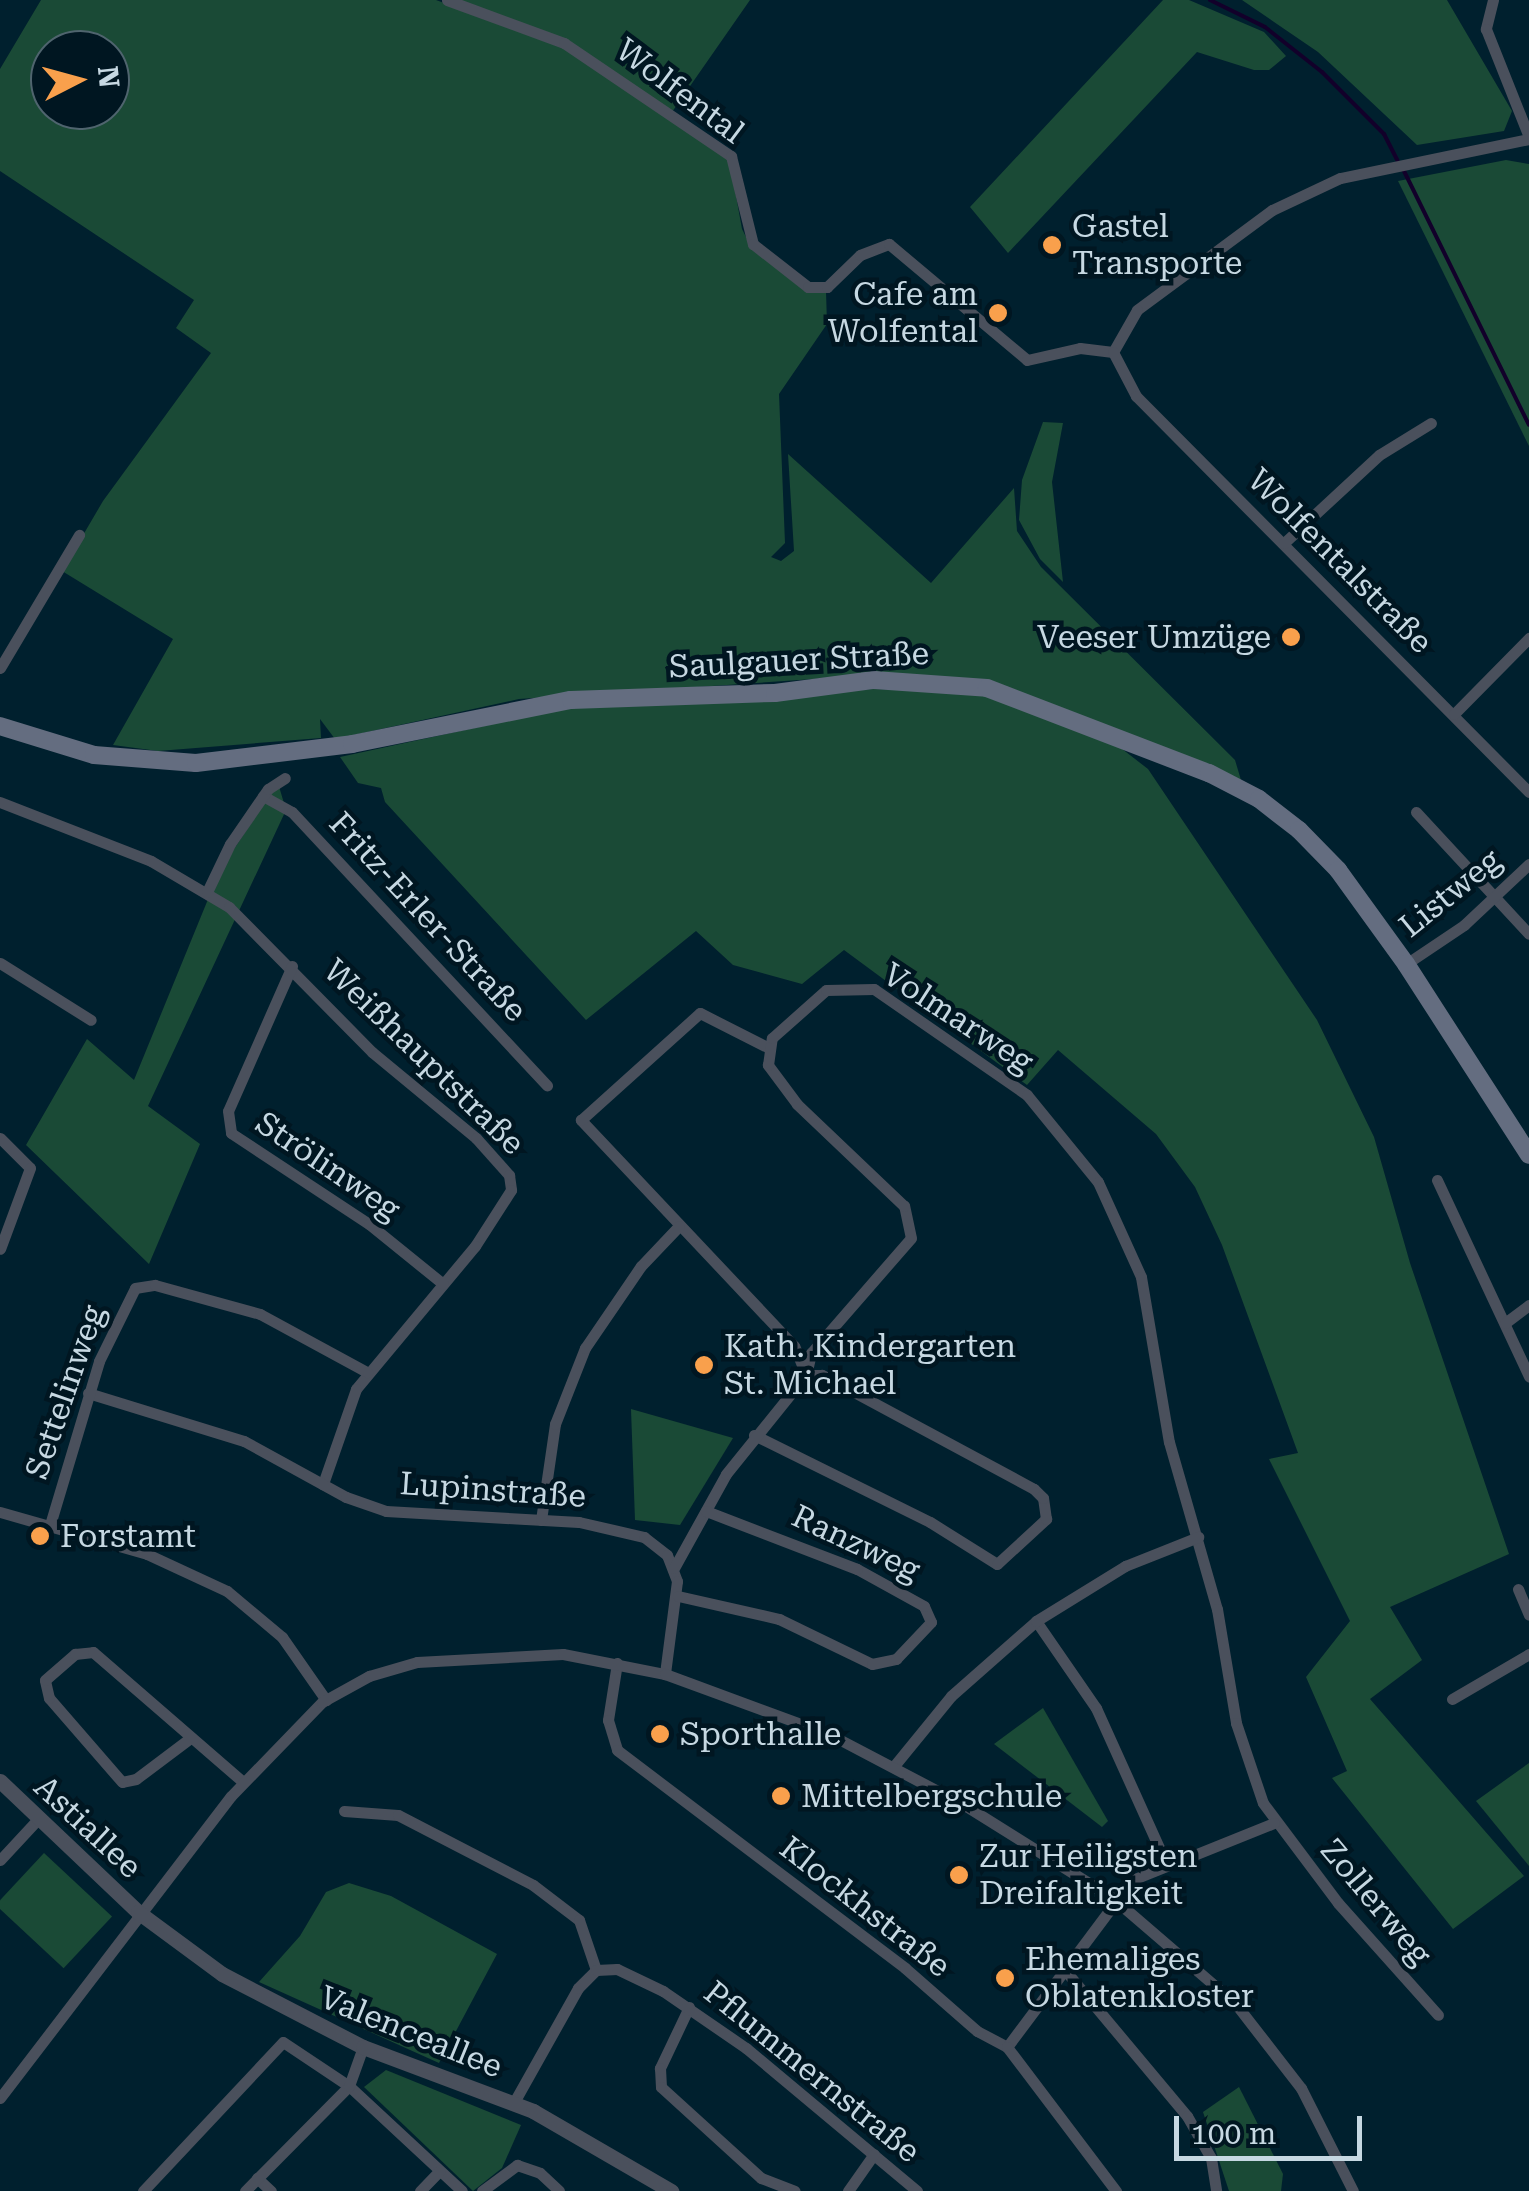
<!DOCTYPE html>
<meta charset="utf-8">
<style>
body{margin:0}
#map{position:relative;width:1529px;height:2191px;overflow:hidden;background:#00202e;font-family:"Roboto Serif",serif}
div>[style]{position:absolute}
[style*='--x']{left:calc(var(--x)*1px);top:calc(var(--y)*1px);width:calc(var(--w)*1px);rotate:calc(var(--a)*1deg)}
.green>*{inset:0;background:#1a4a36;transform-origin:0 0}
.stream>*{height:4px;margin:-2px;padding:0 2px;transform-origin:2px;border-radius:2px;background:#12002a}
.minor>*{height:11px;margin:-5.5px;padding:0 5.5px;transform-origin:5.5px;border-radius:5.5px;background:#4a505c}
.tertiary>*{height:15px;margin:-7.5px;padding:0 7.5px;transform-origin:7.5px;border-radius:7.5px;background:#4a505c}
.secondary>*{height:18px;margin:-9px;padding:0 9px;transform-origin:9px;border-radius:9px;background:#646d80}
.dots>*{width:28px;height:28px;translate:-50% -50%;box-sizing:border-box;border:5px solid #001621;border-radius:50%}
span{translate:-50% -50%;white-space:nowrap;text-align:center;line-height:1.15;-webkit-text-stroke:9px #001621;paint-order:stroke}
.street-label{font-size:32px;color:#c6d8e2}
.poi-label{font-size:32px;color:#c6d8e2}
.left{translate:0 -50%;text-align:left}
.right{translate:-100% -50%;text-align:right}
.north{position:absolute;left:30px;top:30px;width:100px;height:100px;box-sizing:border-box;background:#001621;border:2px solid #4f646e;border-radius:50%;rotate:84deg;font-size:28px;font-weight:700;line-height:40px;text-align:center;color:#c6d8e2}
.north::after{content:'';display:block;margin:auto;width:35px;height:45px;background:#f9a04c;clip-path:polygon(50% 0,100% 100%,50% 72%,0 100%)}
.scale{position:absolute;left:1174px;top:2116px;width:188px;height:45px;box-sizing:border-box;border:5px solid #c6d8e2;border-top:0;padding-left:12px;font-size:30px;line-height:35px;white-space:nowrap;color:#c6d8e2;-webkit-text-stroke:8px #001621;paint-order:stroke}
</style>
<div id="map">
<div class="green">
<i style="clip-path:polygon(evenodd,41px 0,436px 0,563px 47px,729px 157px,742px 229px,752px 249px,809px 290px,826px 291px,827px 324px,779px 394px,785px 543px,771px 557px,781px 561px,794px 551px,788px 454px,931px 583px,1014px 488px,1017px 531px,1041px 567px,1235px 760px,1241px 780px,1095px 728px,1148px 769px,1317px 1020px,1374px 1137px,1410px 1263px,1509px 1554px,1390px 1607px,1422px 1660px,1370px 1699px,1524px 1876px,1453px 1929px,1332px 1778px,1347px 1771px,1306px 1677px,1350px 1621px,1269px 1459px,1298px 1453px,1222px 1245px,1195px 1187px,1156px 1134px,1058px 1050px,1027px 1085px,844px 950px,802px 984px,733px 965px,696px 931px,586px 1020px,385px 802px,381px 788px,358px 783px,340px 757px,590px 703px,874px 689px,986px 692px,986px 683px,873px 675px,519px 699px,335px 739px,320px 719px,321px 738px,158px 751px,113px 745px,173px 639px,62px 571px,103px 501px,211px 353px,176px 328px,194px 300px,0 171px,0 69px,41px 0,50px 50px,110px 50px,110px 110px,50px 110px,50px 50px)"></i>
<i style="clip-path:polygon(454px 0,750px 0,672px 112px,569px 41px)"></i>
<i style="clip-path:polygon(1163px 0,1189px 0,1264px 32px,1286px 56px,1269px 70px,1254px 70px,1197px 52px,1008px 253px,970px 207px)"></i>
<i style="clip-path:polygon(1242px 0,1447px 0,1512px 111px,1504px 131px,1417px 145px,1318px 52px)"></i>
<i style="clip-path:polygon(1506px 160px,1529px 164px,1529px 446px,1398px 181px)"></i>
<i style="clip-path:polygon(1043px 422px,1063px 423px,1052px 482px,1063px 582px,1040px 559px,1019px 520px,1022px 480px)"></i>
<i style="clip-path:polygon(278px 783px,286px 810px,148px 1106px,200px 1144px,149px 1264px,26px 1145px,87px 1039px,134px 1080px,220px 870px)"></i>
<i style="clip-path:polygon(631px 1409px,733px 1438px,680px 1525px,635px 1520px)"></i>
<i style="clip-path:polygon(1043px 1708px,1108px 1821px,1102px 1827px,994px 1744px)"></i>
<i style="clip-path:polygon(1529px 1763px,1529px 1866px,1476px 1801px)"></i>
<i style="left:44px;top:1853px;width:93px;height:71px;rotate:43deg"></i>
<i style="clip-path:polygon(349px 1883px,391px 1896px,497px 1954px,439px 2063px,259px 1982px,300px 1936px,326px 1892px)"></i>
<i style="clip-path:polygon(386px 2070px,521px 2125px,502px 2168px,473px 2191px,364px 2087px)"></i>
<i style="clip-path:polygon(1239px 2087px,1283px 2174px,1281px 2191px,1229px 2191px,1203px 2112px)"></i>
</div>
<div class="stream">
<i style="--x:1210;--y:0;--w:61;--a:26.1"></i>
<i style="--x:1265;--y:27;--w:73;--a:38.3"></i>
<i style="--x:1322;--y:72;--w:88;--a:45"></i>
<i style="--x:1384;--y:134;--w:30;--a:63"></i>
<i style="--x:1403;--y:169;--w:285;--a:63.8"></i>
</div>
<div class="minor">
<i style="--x:447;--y:0;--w:125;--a:20.2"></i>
<i style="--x:564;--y:43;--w:202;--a:34.1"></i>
<i style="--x:731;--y:156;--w:91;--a:76"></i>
<i style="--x:753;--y:244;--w:70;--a:38"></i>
<i style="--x:808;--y:287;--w:19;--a:0"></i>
<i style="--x:827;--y:287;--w:46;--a:-44.1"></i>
<i style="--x:860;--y:255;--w:31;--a:-21"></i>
<i style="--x:889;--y:244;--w:180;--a:40"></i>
<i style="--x:1027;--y:360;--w:54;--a:-12.8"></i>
<i style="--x:1080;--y:348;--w:33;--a:7"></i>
<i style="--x:1493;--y:0;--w:30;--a:104"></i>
<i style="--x:1486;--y:29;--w:116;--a:68.3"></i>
<i style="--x:1529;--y:139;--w:193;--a:168.3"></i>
<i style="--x:1340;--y:178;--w:75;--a:154.8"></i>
<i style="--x:1272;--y:210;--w:168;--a:143.5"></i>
<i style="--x:1137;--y:310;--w:48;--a:119.7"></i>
<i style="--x:1113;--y:352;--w:50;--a:62.4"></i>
<i style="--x:1136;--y:396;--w:558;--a:45.22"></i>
<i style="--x:1284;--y:543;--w:129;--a:-42.8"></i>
<i style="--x:1379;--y:455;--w:61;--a:-31.6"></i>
<i style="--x:0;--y:668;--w:155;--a:-59.3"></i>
<i style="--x:1454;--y:714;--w:107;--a:-45.4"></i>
<i style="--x:263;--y:796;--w:33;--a:29"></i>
<i style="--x:292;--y:812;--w:374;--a:47"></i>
<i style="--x:0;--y:802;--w:162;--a:21.3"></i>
<i style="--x:151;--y:861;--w:91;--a:30.5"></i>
<i style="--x:229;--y:907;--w:204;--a:45.4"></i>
<i style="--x:372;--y:1052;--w:135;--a:39.6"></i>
<i style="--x:476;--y:1138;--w:50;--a:48.3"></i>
<i style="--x:509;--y:1175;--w:15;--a:82"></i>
<i style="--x:511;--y:1190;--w:67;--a:122.7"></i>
<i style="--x:475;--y:1246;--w:186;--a:129.8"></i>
<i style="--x:356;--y:1389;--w:101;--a:109.2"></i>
<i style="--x:1416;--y:812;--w:166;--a:47.2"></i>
<i style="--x:207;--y:892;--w:53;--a:-64.4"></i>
<i style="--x:230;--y:844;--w:67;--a:-55.4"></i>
<i style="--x:268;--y:789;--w:20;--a:-33"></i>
<i style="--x:0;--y:963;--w:107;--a:32.1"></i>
<i style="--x:1406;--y:964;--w:70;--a:-33.9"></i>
<i style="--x:1464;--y:925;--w:89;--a:-43.2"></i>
<i style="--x:292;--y:966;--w:158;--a:113.8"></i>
<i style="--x:228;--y:1111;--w:22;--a:82"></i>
<i style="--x:231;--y:1133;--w:165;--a:33.4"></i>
<i style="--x:369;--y:1224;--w:95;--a:39"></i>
<i style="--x:0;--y:1138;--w:42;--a:45"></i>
<i style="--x:30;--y:1168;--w:86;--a:110.3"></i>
<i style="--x:1437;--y:1180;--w:217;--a:64.9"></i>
<i style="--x:1505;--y:1323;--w:30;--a:-37"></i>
<i style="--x:88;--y:1393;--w:163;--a:17.1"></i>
<i style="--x:244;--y:1441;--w:116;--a:28.8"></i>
<i style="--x:346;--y:1497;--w:42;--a:19.3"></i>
<i style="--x:386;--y:1511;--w:193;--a:3.3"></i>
<i style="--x:579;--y:1522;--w:67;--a:13"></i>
<i style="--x:644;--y:1537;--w:29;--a:38"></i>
<i style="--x:667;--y:1555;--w:28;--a:69"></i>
<i style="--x:677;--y:1581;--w:94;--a:97.4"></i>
<i style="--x:754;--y:1435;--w:196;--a:26.3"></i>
<i style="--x:930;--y:1522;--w:79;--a:32.1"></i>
<i style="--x:997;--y:1564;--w:67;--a:-42.6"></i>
<i style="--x:1046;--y:1519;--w:21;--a:-98"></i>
<i style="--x:1043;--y:1498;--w:13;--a:-135"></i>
<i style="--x:1034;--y:1489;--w:241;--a:-151.7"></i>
<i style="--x:822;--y:1375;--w:16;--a:180"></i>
<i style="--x:806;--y:1375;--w:31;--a:-112"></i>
<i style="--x:794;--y:1346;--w:311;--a:-133.3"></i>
<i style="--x:581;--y:1120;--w:160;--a:-42"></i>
<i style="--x:700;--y:1013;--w:75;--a:26.9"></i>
<i style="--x:0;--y:1512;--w:153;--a:15.9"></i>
<i style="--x:147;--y:1554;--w:88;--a:24.8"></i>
<i style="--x:227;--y:1591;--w:72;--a:39.9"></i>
<i style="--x:282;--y:1637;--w:77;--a:55.1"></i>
<i style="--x:541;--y:1520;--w:97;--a:-81.7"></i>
<i style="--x:555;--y:1424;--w:82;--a:-68.5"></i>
<i style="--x:585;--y:1348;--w:99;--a:-55.7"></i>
<i style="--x:641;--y:1266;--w:55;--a:-46.5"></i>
<i style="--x:49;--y:1528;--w:174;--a:-73.3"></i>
<i style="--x:99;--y:1361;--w:81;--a:-63.7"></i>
<i style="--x:135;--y:1288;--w:20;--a:-9"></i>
<i style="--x:155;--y:1285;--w:109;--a:15.4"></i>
<i style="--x:260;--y:1314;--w:122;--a:28.5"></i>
<i style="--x:674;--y:1568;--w:107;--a:-61"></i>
<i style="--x:726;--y:1474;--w:127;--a:-51.1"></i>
<i style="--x:806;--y:1375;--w:23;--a:-77"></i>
<i style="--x:811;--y:1353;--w:152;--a:-49"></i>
<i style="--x:911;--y:1238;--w:33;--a:-102"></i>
<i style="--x:904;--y:1206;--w:148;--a:-136.4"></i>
<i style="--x:797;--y:1104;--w:49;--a:-126.6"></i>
<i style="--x:768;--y:1065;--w:27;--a:-82"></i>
<i style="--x:772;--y:1038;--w:72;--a:-41.6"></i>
<i style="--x:826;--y:990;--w:48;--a:-1.2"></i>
<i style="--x:874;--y:989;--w:186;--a:34.7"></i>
<i style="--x:1027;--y:1095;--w:112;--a:50.8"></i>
<i style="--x:1098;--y:1182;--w:104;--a:65.6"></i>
<i style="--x:1141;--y:1277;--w:167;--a:80.4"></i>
<i style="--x:1169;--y:1442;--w:174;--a:74"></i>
<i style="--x:1217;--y:1609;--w:116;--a:80.5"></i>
<i style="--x:1236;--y:1723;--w:84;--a:71.4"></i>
<i style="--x:1263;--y:1803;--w:125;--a:53.1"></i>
<i style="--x:1338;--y:1903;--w:150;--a:48.2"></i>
<i style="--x:1518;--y:1589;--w:28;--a:67"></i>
<i style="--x:678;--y:1596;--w:104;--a:12.8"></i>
<i style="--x:779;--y:1619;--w:103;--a:25.8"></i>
<i style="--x:872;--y:1664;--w:25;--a:-12"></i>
<i style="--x:896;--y:1659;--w:51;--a:-46.6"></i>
<i style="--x:931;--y:1622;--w:17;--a:-114"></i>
<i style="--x:924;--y:1606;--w:77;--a:-151.1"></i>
<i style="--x:857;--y:1569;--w:162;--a:-159"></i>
<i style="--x:1036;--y:1621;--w:106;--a:55.4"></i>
<i style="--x:1096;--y:1708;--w:170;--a:65.7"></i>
<i style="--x:617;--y:1663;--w:58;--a:99"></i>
<i style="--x:608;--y:1720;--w:31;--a:73"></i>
<i style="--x:617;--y:1750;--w:361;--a:37.1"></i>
<i style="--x:905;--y:1968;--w:96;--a:41.2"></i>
<i style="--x:977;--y:2031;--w:34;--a:28"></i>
<i style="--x:1007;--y:2047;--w:209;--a:-53.2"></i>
<i style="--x:1132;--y:1880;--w:153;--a:-21.9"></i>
<i style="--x:1452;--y:1699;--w:89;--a:-30.3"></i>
<i style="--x:189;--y:1739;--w:66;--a:143"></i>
<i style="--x:136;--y:1779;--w:14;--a:168"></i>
<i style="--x:122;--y:1782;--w:111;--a:-131"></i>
<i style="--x:49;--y:1698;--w:18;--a:-103"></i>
<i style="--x:45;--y:1680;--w:40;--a:-41"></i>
<i style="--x:75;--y:1654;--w:18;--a:-6"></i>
<i style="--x:93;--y:1652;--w:198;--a:40.9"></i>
<i style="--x:894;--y:1766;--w:90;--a:-50.8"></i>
<i style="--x:951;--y:1696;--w:113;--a:-41.4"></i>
<i style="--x:1036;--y:1621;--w:105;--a:-31.7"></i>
<i style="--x:1125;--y:1566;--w:79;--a:-21.7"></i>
<i style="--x:344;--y:1811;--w:54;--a:4.2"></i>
<i style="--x:398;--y:1815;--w:152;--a:27.4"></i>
<i style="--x:533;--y:1885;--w:58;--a:37.3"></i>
<i style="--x:579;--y:1920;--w:53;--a:71.2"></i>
<i style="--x:0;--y:1860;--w:56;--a:-47.2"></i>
<i style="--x:1064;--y:1969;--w:192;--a:50.1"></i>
<i style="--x:1187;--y:2116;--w:48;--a:60.3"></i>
<i style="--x:1211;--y:2158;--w:33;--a:81"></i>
<i style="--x:689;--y:2007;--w:68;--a:115.4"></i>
<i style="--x:660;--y:2068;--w:19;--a:87"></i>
<i style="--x:661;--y:2087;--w:135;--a:42.3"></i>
<i style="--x:761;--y:2178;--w:36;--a:21"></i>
<i style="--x:1007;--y:2047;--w:181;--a:52.9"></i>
<i style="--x:0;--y:2098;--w:380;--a:-52.6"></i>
<i style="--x:231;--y:1796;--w:131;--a:-45.9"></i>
<i style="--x:322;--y:1702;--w:54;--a:-29"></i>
<i style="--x:369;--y:1676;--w:50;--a:-16.3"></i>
<i style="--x:417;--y:1662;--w:146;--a:-3.1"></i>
<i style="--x:563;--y:1654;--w:104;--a:11.1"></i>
<i style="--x:665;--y:1674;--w:177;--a:20.2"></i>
<i style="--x:831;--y:1735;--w:153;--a:27.7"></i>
<i style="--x:966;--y:1806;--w:175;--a:32.1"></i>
<i style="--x:1114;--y:1899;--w:160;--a:40.7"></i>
<i style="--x:1235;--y:2003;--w:108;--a:52.2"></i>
<i style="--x:1301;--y:2088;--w:115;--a:63.2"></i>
<i style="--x:513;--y:2104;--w:133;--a:-60.7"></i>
<i style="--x:578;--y:1988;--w:25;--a:-45"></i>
<i style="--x:596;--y:1970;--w:21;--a:-3"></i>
<i style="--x:617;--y:1969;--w:51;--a:25.6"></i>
<i style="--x:663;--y:1991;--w:101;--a:34.5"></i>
<i style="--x:746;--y:2048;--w:223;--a:39.9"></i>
<i style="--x:257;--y:2178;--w:19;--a:43"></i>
<i style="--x:143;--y:2191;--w:204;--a:-46.8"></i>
<i style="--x:283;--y:2042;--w:79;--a:33.7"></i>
<i style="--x:349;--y:2086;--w:154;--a:42.9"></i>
<i style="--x:245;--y:2191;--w:148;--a:-45.3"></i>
<i style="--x:349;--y:2086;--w:41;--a:-70.3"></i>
<i style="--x:420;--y:2191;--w:28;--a:-46"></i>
<i style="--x:482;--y:2191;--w:44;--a:-36.6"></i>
<i style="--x:517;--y:2165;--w:24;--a:19"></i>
<i style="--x:540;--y:2173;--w:26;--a:43"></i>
<i style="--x:848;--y:2191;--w:45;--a:-54.9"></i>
</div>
<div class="tertiary">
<i style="--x:0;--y:1781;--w:190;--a:43.5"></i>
<i style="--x:138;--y:1912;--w:104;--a:36.4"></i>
<i style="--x:222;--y:1974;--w:159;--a:27.4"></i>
<i style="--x:363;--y:2047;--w:182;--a:20.6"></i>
<i style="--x:533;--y:2111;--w:160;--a:30.1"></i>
</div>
<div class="secondary">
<i style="--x:0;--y:726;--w:98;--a:17.1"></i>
<i style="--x:94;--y:755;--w:102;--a:4.5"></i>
<i style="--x:196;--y:763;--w:157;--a:-6.9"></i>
<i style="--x:352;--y:744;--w:223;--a:-11.4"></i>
<i style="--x:571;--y:700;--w:204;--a:-2"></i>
<i style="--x:775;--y:693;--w:100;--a:-7.5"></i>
<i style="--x:874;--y:680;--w:113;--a:4"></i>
<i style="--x:987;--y:688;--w:238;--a:21"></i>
<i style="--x:1209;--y:773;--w:56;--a:27.5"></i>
<i style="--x:1259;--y:799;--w:51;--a:37.8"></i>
<i style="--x:1299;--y:830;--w:56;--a:45.7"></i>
<i style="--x:1338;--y:870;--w:116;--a:54.1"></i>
<i style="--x:1406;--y:964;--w:227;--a:57.2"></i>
</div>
<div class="dots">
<i style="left:1052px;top:245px;background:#f9a04c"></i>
<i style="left:998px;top:313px;background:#f9a04c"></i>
<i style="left:1291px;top:637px;background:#f9a04c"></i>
<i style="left:704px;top:1365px;background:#f9a04c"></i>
<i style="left:40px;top:1536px;background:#f9a04c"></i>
<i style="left:660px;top:1734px;background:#f9a04c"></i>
<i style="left:781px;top:1796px;background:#f9a04c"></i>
<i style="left:959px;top:1875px;background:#f9a04c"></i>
<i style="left:1005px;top:1978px;background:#f9a04c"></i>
</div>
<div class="street-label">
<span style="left:680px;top:91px;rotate:37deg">Wolfental</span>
<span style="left:1340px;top:561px;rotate:45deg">Wolfentalstraße</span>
<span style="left:799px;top:660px;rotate:-3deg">Saulgauer Straße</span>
<span style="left:1450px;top:893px;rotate:-39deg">Listweg</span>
<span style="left:428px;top:917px;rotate:47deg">Fritz-Erler-Straße</span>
<span style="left:958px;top:1018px;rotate:33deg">Volmarweg</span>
<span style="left:424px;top:1057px;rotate:44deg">Weißhauptstraße</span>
<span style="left:328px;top:1166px;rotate:34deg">Strölinweg</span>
<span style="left:65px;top:1392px;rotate:-71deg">Settelinweg</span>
<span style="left:493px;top:1490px;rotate:4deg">Lupinstraße</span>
<span style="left:856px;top:1543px;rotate:25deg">Ranzweg</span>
<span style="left:88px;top:1827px;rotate:43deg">Astiallee</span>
<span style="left:1376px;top:1902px;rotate:50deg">Zollerweg</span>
<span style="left:865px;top:1907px;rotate:38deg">Klockhstraße</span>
<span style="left:411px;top:2032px;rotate:22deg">Valenceallee</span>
<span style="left:812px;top:2072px;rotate:39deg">Pflummernstraße</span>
</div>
<div class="poi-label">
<span class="left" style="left:1072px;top:245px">Gastel<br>Transporte</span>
<span class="right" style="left:978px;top:313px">Cafe am<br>Wolfental</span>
<span class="right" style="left:1271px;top:637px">Veeser Umzüge</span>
<span class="left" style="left:724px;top:1365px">Kath. Kindergarten<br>St. Michael</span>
<span class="left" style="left:60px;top:1536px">Forstamt</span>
<span class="left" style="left:680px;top:1734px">Sporthalle</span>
<span class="left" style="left:801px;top:1796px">Mittelbergschule</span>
<span class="left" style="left:979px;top:1875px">Zur Heiligsten<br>Dreifaltigkeit</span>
<span class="left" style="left:1025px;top:1978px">Ehemaliges<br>Oblatenkloster</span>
</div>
<div class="north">N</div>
<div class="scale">100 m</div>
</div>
